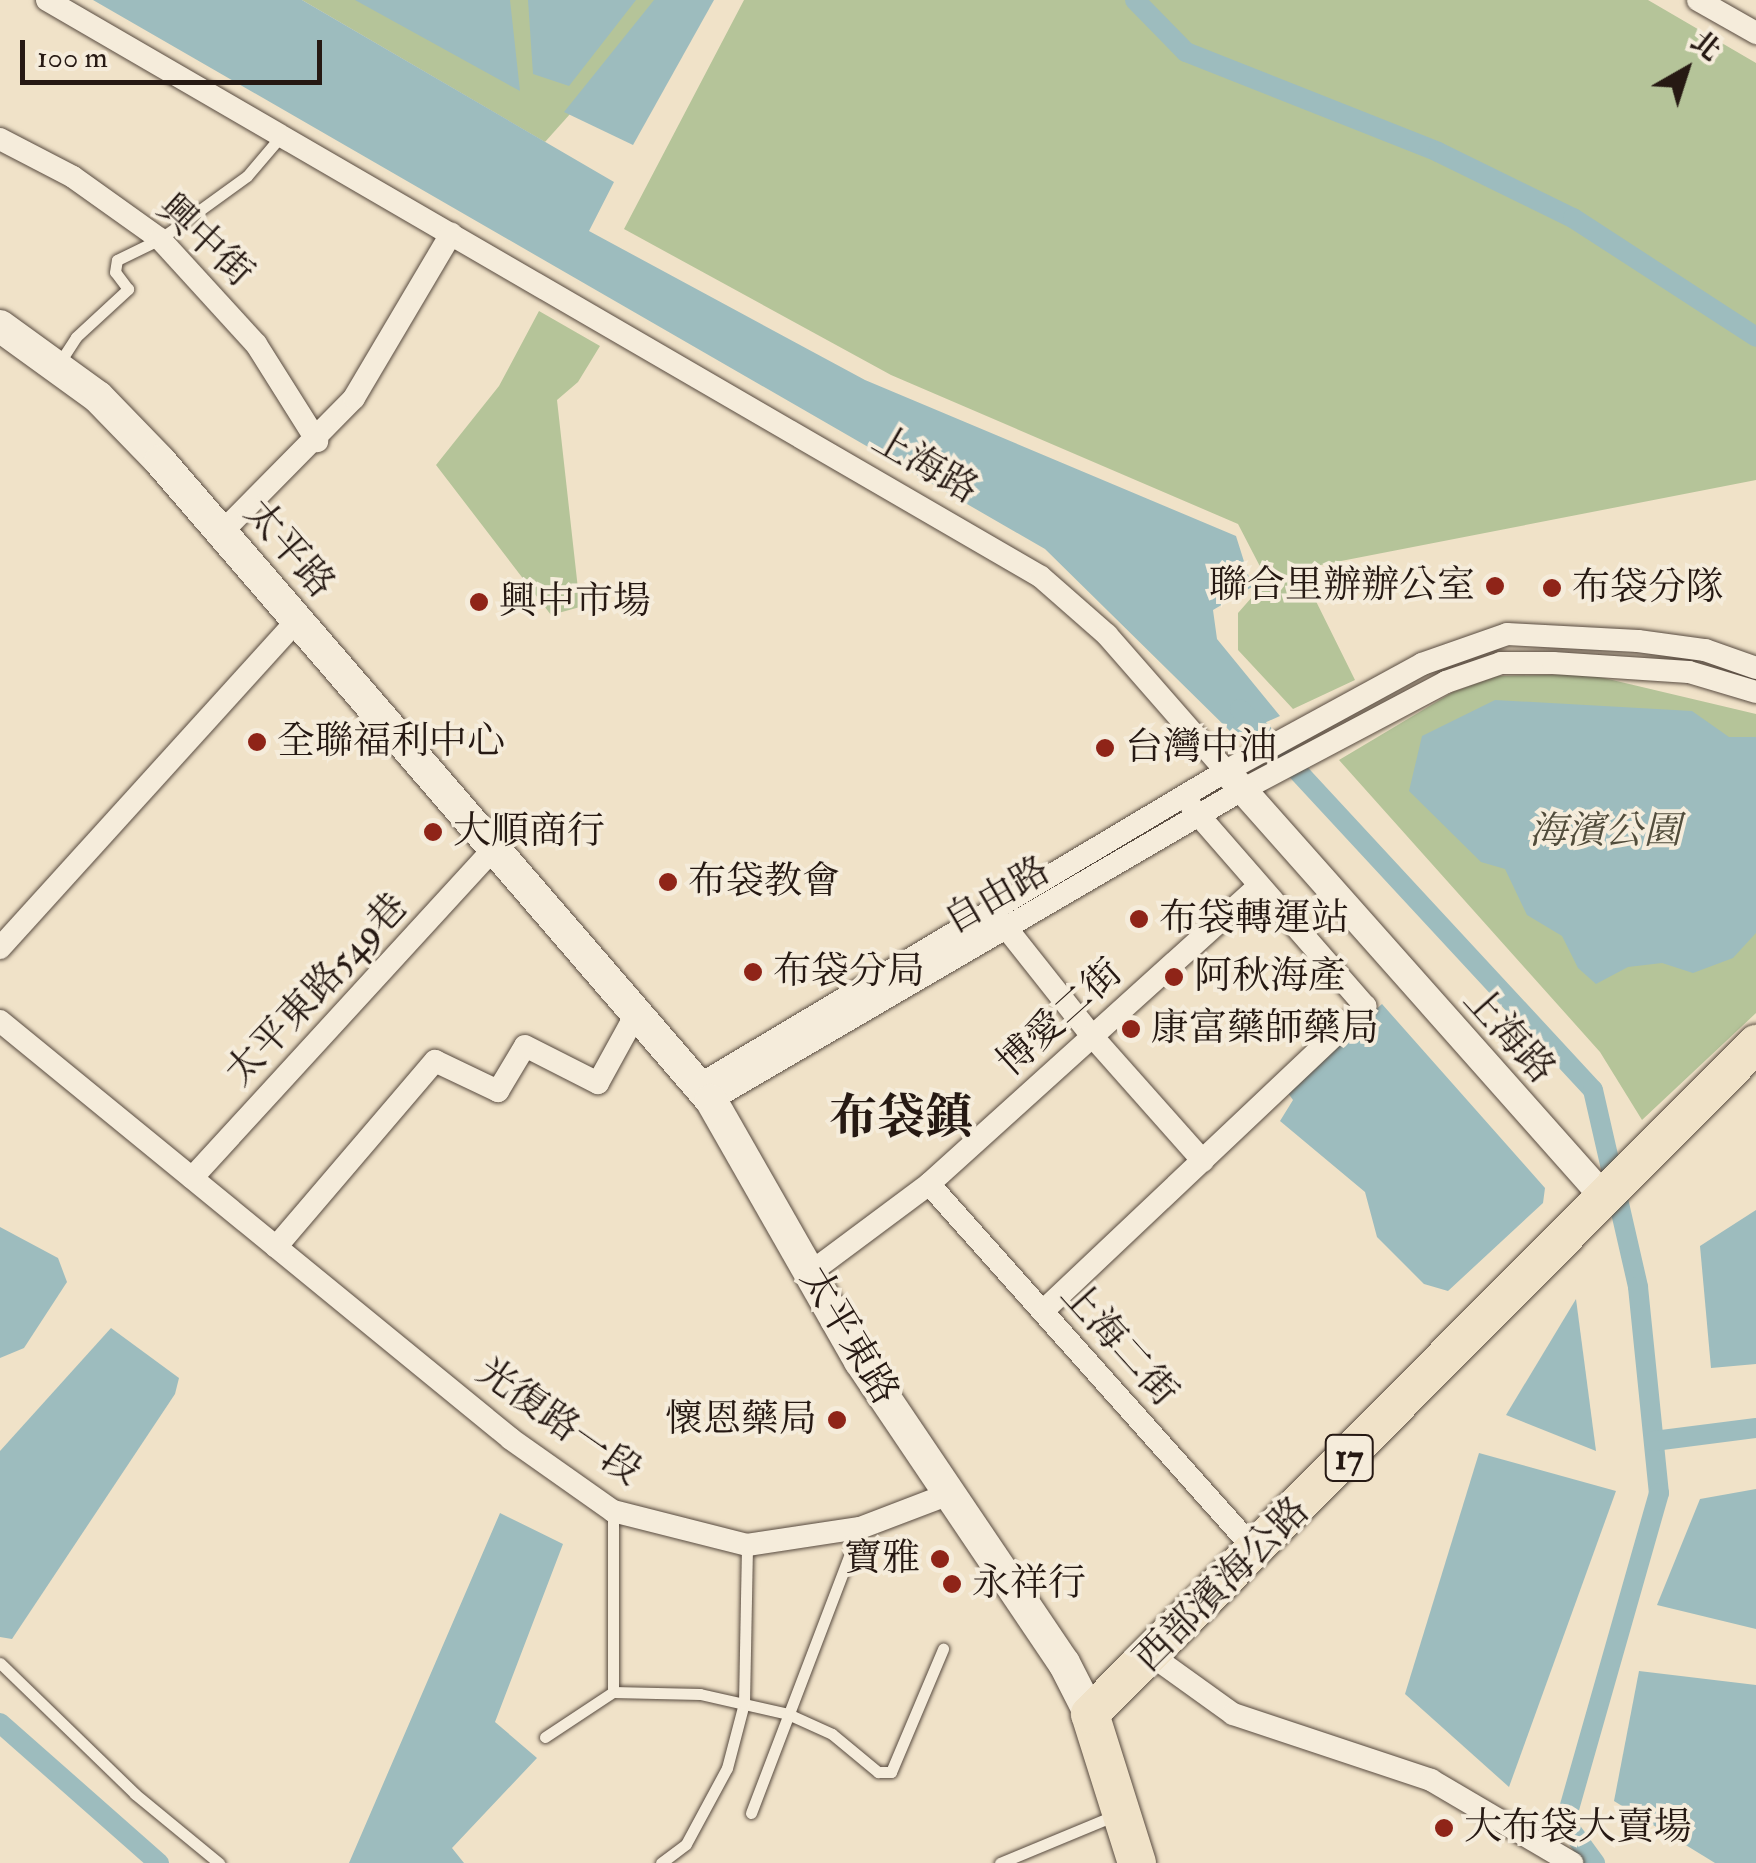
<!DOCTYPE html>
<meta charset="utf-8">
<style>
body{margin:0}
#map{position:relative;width:1756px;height:1863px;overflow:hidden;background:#f0e2c8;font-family:"IM FELL Double Pica","Noto Serif TC",serif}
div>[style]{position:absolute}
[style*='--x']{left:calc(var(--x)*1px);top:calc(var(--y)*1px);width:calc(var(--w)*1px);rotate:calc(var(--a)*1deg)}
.green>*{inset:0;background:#b5c499}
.water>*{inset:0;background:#9dbcbe}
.canal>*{height:20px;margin:-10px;padding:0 10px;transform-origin:10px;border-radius:10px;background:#9dbcbe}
.roads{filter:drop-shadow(0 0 2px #584b40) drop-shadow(0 0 2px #584b40)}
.service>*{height:11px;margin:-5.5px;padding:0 5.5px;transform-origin:5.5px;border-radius:5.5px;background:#f5ecdb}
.minor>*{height:22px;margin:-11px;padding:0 11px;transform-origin:11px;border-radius:11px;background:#f5ecdb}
.tertiary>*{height:28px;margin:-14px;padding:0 14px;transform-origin:14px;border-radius:14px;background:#f5ecdb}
.secondary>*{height:32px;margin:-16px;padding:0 16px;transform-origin:16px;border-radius:16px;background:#f5ecdb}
.primary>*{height:38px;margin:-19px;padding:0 19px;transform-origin:19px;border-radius:19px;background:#f0e2c8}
.dots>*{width:28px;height:28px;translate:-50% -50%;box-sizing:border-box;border:5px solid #f5ecdb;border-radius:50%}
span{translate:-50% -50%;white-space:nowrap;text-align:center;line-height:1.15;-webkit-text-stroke:8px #f5ecdb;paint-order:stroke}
.shield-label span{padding:2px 8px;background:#f5ecdb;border:2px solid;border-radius:8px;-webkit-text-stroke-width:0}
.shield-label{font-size:35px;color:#261913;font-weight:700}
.street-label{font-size:38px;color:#261913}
.poi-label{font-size:38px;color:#261913}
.right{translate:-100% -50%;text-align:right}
.left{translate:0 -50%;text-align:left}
.park-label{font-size:38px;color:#514c3b;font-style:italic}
.district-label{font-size:48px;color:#261913;font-weight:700}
.north{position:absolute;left:1636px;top:20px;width:100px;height:100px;-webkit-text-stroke:8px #f5ecdb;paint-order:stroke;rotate:39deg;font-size:28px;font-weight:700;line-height:40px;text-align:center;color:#261913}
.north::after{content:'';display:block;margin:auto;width:35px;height:45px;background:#261913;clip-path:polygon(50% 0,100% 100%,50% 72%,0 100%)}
.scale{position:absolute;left:20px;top:40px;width:302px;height:45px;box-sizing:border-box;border:5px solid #261913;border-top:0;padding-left:12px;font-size:30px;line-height:35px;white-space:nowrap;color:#261913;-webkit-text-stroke:8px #f5ecdb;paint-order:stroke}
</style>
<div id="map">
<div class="green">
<i style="clip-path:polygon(302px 0,672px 0,545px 142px)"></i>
<i style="clip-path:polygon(744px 0,1648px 0,1756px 63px,1756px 480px,1300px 569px,1355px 680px,1293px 709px,1238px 650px,1238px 613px,1267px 580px,1238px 524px,891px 375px,624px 229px)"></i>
<i style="clip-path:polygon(539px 311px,600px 346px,578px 382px,557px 400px,580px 607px,551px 615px,436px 465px,499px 386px)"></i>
<i style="clip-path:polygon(1587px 674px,1756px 714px,1756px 1013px,1642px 1120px,1600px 1052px,1339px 760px,1453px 692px,1498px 676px)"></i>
</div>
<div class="water">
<i style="clip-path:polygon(93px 0,302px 0,614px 182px,589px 231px,865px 380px,1236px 536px,1252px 587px,1213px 610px,1217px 639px,1280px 716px,1235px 736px,1045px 549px)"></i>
<i style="clip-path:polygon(355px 0,510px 0,520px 91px)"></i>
<i style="clip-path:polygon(528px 0,636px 0,569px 86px,533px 74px)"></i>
<i style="clip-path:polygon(654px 0,714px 0,633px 145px,564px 112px)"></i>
<i style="clip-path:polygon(1495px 700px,1692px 711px,1729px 737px,1756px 737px,1756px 933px,1733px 958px,1693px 973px,1662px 963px,1628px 967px,1596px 984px,1578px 968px,1562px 936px,1527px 915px,1505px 869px,1481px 862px,1409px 791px,1422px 736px)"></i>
<i style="clip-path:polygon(1382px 1004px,1545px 1188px,1543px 1203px,1448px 1291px,1424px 1284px,1377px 1237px,1365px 1192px,1280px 1121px,1293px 1100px,1285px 1089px)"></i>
<i style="clip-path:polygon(1756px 1210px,1756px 1364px,1711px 1368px,1700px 1246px)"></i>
<i style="clip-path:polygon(0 1227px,58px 1258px,67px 1282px,24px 1348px,0 1358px)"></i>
<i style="clip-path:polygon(1576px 1299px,1596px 1451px,1506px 1415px)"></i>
<i style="clip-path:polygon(111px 1328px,179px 1378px,175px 1394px,12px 1639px,0 1637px,0 1451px)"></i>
<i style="clip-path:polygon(1479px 1453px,1616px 1491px,1509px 1787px,1405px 1694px)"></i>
<i style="clip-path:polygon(1756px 1489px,1756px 1629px,1657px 1605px,1700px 1499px)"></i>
<i style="clip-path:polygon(500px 1513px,563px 1544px,495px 1722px,537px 1758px,452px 1848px,464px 1863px,349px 1863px)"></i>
<i style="clip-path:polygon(1639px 1671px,1756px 1685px,1756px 1863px,1715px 1863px,1614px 1801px)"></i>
</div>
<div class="canal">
<i style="--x:1135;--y:0;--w:73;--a:45.6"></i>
<i style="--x:1186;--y:52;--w:271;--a:21.6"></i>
<i style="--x:1438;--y:152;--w:150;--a:26.1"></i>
<i style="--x:1573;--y:218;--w:218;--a:33"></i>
<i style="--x:1240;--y:709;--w:519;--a:47.18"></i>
<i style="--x:1593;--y:1090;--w:202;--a:77.1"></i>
<i style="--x:1638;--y:1287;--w:207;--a:84.2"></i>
<i style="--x:1659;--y:1493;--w:342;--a:105.9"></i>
<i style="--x:1565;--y:1822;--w:51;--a:53.8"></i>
<i style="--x:1654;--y:1441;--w:103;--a:-7.3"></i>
<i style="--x:0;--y:1723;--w:212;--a:41.4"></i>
</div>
<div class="roads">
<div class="service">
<i style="--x:58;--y:365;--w:33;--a:-57"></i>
<i style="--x:76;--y:337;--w:71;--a:-42.7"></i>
<i style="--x:128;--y:289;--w:21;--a:-127"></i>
<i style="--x:115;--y:272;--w:12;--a:-81"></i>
<i style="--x:117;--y:260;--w:48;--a:-26"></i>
<i style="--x:160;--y:239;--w:107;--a:-35.9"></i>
<i style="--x:247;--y:176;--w:52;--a:-49.6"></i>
<i style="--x:613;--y:1511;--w:181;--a:90"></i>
<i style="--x:0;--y:1663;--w:188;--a:44.1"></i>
<i style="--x:135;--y:1794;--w:109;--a:39.4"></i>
<i style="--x:545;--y:1737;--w:82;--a:-33.5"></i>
<i style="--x:613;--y:1692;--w:87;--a:1.3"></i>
<i style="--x:700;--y:1694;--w:90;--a:12.8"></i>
<i style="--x:788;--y:1714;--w:48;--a:24.4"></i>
<i style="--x:832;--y:1734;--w:60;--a:39.6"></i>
<i style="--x:878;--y:1772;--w:13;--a:0"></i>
<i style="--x:891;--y:1772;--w:134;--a:-67.1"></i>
<i style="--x:751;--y:1813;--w:305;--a:-69.1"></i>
<i style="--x:661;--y:1863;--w:31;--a:-37"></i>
<i style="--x:686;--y:1844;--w:86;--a:-61.7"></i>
<i style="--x:727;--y:1768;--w:67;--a:-75.3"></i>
<i style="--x:744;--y:1703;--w:158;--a:-88.9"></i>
<i style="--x:1000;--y:1863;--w:126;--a:-22.5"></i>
</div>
<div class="minor">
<i style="--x:47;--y:0;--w:1149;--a:30.13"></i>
<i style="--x:1041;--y:577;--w:88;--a:41.3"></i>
<i style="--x:1107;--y:635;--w:181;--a:48.8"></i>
<i style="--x:1698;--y:0;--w:67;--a:29.6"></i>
<i style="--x:0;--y:139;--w:82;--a:27.5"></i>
<i style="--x:73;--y:177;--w:107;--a:35.5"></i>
<i style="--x:160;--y:239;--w:142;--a:47.6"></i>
<i style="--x:256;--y:344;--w:115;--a:57.8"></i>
<i style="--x:222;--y:532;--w:188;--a:-45.4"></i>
<i style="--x:354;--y:398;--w:191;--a:-59.4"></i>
<i style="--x:1000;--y:920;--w:148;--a:51.6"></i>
<i style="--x:1092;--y:1036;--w:167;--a:48.4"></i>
<i style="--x:0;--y:948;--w:442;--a:-47.8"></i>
<i style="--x:0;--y:1021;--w:660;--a:39.28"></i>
<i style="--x:511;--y:1439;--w:125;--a:35.2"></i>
<i style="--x:613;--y:1511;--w:138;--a:14.2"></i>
<i style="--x:747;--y:1545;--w:114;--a:-8.6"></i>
<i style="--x:860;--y:1528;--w:95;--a:-20.9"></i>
<i style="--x:699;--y:1085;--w:613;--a:-30.79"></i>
<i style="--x:1226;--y:771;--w:223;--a:-28.6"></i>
<i style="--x:1422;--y:664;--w:90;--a:-19.4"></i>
<i style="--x:1507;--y:634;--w:131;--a:3.1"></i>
<i style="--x:1638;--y:641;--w:68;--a:7.7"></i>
<i style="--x:1705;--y:650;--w:54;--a:19.4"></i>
<i style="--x:711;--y:1100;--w:615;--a:-30.28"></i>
<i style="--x:1242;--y:790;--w:231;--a:-27.9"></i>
<i style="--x:1446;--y:682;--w:58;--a:-19.1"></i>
<i style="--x:1501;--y:663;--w:52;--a:0"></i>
<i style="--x:1553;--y:663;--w:136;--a:3.8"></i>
<i style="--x:1689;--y:672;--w:70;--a:16.6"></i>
<i style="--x:192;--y:1178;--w:447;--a:-47.5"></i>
<i style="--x:929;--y:1184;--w:493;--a:48.3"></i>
<i style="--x:276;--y:1247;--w:245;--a:-49.5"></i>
<i style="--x:435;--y:1061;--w:70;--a:25.5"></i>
<i style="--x:498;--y:1091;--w:52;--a:-59"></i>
<i style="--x:525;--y:1046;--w:82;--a:26.9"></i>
<i style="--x:598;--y:1083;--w:79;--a:-61.2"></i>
<i style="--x:811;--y:1272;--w:147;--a:-36.7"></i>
<i style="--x:929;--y:1184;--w:445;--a:-42.1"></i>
<i style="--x:1043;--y:1311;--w:444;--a:-43.4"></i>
<i style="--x:1365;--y:1006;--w:263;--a:-131.1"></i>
<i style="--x:1151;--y:1655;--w:101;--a:35.7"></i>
<i style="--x:1233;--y:1714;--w:209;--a:18.4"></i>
<i style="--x:1431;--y:1780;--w:164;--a:30.5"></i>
</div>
<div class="tertiary">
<i style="--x:1226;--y:771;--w:570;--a:48.42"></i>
</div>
<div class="secondary">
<i style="--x:0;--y:326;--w:121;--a:35.9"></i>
<i style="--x:98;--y:397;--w:89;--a:45.9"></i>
<i style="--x:160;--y:461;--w:844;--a:49.23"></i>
<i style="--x:711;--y:1100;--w:301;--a:60.3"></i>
<i style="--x:860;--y:1361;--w:364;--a:56"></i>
<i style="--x:1064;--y:1663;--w:57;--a:63"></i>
</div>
<div class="primary">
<i style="--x:1137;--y:1863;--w:156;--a:-107.5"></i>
<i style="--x:1090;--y:1714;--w:945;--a:-45.17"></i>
</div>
</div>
<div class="dots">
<i style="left:1495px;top:586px;background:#8f2418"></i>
<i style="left:1552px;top:588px;background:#8f2418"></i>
<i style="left:479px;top:602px;background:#8f2418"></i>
<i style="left:257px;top:742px;background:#8f2418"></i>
<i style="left:1105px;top:748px;background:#8f2418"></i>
<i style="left:433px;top:832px;background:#8f2418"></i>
<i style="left:668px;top:882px;background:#8f2418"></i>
<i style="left:1139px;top:919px;background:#8f2418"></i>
<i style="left:753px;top:972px;background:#8f2418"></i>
<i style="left:1174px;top:977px;background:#8f2418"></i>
<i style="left:1131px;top:1029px;background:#8f2418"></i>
<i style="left:837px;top:1420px;background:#8f2418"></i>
<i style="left:940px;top:1559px;background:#8f2418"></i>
<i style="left:952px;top:1584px;background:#8f2418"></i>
<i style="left:1444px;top:1828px;background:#8f2418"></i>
</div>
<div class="shield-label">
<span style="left:1349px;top:1458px">17</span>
</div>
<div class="street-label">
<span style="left:205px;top:241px;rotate:43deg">興中街</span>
<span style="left:925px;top:465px;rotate:30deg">上海路</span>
<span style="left:289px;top:549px;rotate:49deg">太平路</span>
<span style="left:997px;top:896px;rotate:-30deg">自由路</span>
<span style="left:317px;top:990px;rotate:-47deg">太平東路549巷</span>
<span style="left:1060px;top:1018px;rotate:-42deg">博愛二街</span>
<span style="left:1509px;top:1035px;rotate:48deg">上海路</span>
<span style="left:849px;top:1336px;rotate:59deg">太平東路</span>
<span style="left:1119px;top:1344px;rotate:48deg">上海二街</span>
<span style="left:559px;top:1422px;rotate:35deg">光復路一段</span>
<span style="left:1222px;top:1585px;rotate:-45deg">西部濱海公路</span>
</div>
<div class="poi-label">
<span class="right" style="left:1475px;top:586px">聯合里辦辦公室</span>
<span class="left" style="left:1572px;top:588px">布袋分隊</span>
<span class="left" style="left:499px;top:602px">興中市場</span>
<span class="left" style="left:277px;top:742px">全聯福利中心</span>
<span class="left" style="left:1125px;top:748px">台灣中油</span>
<span class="left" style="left:453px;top:832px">大順商行</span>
<span class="left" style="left:688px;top:882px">布袋教會</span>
<span class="left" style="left:1159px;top:919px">布袋轉運站</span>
<span class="left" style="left:773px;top:972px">布袋分局</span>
<span class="left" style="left:1194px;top:977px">阿秋海產</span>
<span class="left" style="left:1151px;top:1029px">康富藥師藥局</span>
<span class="right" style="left:817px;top:1420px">懷恩藥局</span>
<span class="right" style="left:920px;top:1559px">寶雅</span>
<span class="left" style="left:972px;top:1584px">永祥行</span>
<span class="left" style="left:1464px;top:1828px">大布袋大賣場</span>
</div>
<div class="park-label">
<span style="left:1605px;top:832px">海濱公園</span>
</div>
<div class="district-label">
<span style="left:901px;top:1119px">布袋鎮</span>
</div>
<div class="north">北</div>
<div class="scale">100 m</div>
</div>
